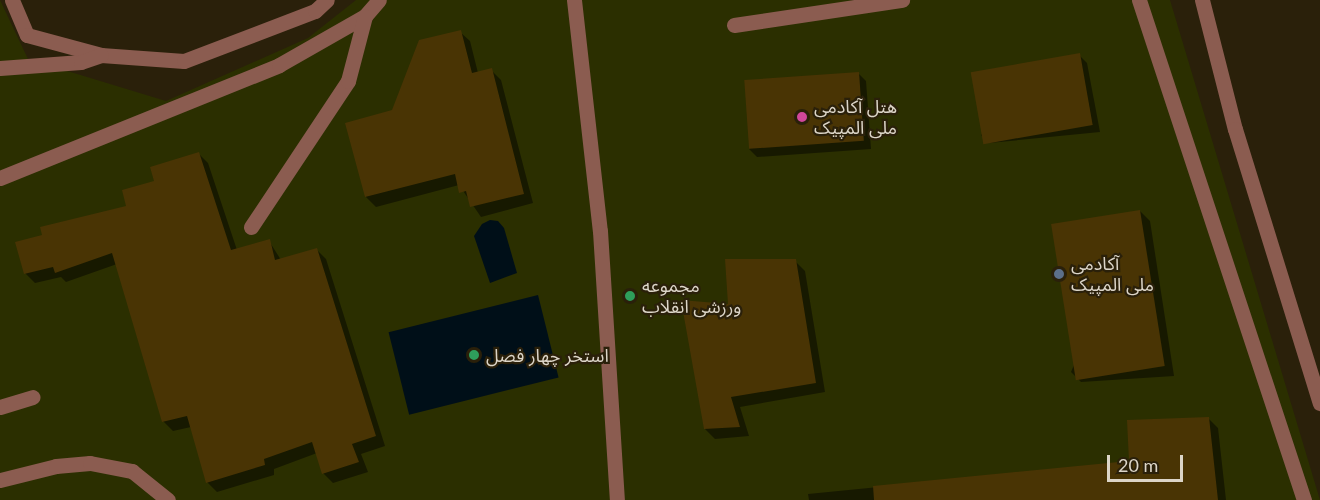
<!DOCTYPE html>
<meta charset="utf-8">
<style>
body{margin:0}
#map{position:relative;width:1320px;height:500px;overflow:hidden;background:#2a200a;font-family:Lato,"Noto Sans Arabic",sans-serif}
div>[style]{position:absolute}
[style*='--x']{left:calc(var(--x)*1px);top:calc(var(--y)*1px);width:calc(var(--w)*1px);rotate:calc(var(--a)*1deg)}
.green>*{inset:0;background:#2b2f00}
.water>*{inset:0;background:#000f18;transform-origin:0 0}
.shadow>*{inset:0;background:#0007}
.building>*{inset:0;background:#493404;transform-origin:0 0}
.minor>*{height:15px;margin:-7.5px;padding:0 7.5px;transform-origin:7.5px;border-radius:7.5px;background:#8b5c50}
.dots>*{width:16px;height:16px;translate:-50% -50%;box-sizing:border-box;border:3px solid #2a200a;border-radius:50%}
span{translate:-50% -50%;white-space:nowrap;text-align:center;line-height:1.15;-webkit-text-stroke:4.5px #2a200a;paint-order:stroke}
.poi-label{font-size:18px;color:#dcd5c8}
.left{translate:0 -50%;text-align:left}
.scale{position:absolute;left:1107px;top:455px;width:76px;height:27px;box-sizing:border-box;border:3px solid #dcd5c8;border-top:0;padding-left:8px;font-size:18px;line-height:21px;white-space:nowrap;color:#dcd5c8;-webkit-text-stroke:4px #2a200a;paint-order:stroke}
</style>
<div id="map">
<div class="green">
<i style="clip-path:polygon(0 0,28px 59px,166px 101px,308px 38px,356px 0,1170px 0,1320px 500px,0 500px)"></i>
</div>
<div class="water">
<i style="clip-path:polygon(490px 220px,498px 221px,504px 228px,517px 273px,490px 283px,474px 236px,482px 224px)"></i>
<i style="left:538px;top:295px;width:85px;height:154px;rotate:76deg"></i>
</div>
<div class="shadow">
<i style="clip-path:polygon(460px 32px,470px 41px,478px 73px,491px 70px,501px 80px,533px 203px,481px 217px,459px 185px,376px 207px,366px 197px,347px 124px,393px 111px)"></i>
<i style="clip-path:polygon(1079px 55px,1087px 63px,1100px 132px,989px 143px,981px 135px)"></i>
<i style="clip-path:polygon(858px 73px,866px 81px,871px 149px,757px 157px,749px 149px)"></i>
<i style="clip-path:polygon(198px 153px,208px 163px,237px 250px,269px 241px,281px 260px,316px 249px,326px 259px,385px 446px,361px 454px,368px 472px,333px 483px,323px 473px,317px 453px,274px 469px,274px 475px,217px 492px,207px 482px,191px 427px,173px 431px,163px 421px,117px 264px,66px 282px,61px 277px,35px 283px,25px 273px,44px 236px,128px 207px,155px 182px)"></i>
<i style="clip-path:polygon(1140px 211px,1150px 221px,1174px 376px,1081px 382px,1071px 372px)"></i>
<i style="clip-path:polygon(795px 261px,805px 271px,825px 392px,740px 407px,749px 436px,715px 439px,705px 429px,729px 305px)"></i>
<i style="clip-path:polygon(1208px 418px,1218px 428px,1226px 500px,809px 500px,808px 494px,1131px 462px)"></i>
</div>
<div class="building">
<i style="clip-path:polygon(461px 30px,472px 73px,492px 68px,524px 194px,470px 207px,466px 191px,459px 193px,455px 174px,365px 197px,345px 123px,392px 110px,419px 40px)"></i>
<i style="left:1080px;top:53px;width:73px;height:111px;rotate:80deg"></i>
<i style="left:859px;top:72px;width:69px;height:115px;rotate:86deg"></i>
<i style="clip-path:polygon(199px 152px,231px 250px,270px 239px,275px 260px,317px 248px,376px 436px,352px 444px,359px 462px,322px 474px,312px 442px,264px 459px,265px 465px,206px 483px,187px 416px,162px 422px,112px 253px,55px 273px,53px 267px,24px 274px,15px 242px,42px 235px,40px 227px,126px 206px,122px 190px,154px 181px,150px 167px)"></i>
<i style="left:1140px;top:210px;width:158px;height:90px;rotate:81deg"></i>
<i style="clip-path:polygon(725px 259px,796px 259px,816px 383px,731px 397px,740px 427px,704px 429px,681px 300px,728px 304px)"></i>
<i style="clip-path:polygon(1209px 417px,1218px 500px,874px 500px,873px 486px,1129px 461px,1127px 420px)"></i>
</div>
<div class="minor">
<i style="--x:12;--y:0;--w:38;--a:67"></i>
<i style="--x:574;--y:0;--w:232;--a:83.6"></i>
<i style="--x:600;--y:231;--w:270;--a:86.4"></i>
<i style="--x:1139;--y:0;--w:527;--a:71.74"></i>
<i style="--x:1202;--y:0;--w:133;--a:75.7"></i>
<i style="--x:1235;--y:129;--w:287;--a:72.8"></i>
<i style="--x:734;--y:25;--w:170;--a:-8.5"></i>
<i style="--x:27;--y:35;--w:77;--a:15.1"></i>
<i style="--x:101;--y:55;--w:83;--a:4.1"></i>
<i style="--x:184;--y:61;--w:140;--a:-20.9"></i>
<i style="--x:315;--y:11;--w:16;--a:-43"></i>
<i style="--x:0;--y:68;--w:81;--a:-4.2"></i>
<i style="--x:81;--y:62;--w:21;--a:-19"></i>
<i style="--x:0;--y:178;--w:301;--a:-22"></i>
<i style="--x:279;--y:65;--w:99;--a:-29.7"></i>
<i style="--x:365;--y:16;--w:21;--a:-49"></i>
<i style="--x:251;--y:227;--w:175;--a:-56.4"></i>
<i style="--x:348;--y:81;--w:67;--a:-75.3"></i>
<i style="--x:0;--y:407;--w:34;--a:-17"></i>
<i style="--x:0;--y:480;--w:58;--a:-14"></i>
<i style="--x:56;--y:466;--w:34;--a:-5"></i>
<i style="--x:90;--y:463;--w:43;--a:10.8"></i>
<i style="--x:132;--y:471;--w:46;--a:38.9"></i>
</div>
<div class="dots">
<i style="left:802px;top:117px;background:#d1479c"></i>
<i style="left:1059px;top:274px;background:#5c6f8a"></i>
<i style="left:630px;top:296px;background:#2e9e5b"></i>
<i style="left:474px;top:355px;background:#2e9e5b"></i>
</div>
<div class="poi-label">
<span class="left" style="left:814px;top:117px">هتل آکادمی<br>ملی المپیک</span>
<span class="left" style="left:1071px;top:274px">آکادمی<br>ملی المپیک</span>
<span class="left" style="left:642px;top:296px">مجموعه<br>ورزشی انقلاب</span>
<span class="left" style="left:486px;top:355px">استخر چهار فصل</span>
</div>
<div class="scale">20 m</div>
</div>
